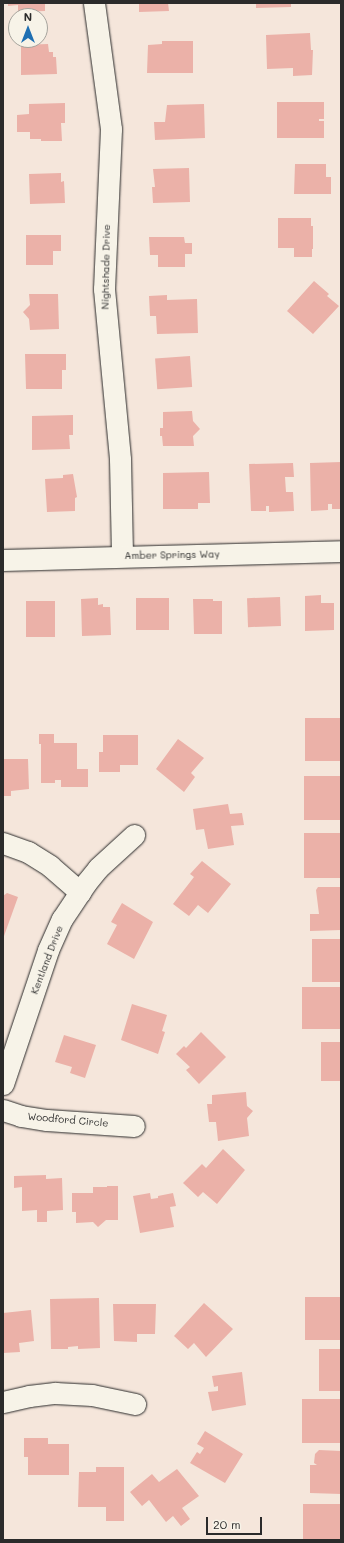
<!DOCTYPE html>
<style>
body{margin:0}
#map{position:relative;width:344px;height:1543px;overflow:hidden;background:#f5e6db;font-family:Mali,sans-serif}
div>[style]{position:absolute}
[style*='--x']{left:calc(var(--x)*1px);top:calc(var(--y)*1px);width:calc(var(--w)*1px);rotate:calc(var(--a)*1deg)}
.building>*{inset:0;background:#ebb1a8;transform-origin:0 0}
.roads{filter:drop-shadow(0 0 1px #2b2b2b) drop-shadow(0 0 1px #2b2b2b)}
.minor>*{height:21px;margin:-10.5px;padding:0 10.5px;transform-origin:10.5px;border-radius:10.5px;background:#f7f3e8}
span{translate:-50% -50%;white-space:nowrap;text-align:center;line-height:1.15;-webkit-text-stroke:3px #f7f3e8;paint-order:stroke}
.street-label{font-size:10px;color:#2b2b2b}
.frame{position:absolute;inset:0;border:4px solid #2b2b2b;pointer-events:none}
.north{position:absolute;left:8px;top:8px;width:40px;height:40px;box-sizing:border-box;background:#f7f3e8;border:1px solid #a5a39c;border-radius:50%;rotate:0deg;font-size:11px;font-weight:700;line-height:16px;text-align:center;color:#2b2b2b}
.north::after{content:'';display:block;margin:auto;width:14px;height:18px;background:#1f6fb2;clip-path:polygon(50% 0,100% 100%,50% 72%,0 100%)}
.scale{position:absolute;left:206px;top:1517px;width:56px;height:18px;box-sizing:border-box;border:2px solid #2b2b2b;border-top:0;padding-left:5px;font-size:12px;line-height:14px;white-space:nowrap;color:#2b2b2b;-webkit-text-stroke:3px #f7f3e8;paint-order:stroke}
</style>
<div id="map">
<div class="building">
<i style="clip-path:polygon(8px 3px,45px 3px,45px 11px,18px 12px,18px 5px,8px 6px)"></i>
<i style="clip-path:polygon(139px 3px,168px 3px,169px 11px,139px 12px)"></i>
<i style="clip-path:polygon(256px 3px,291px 3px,291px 7px,256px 8px)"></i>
<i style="clip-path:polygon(310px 33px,311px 50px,313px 50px,312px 75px,293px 76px,293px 68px,267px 69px,266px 35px)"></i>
<i style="clip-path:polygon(162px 41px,193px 41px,193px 73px,147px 73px,148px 45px,162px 44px)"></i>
<i style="clip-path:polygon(48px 44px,49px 52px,53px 52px,53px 57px,56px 57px,57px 74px,21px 75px,21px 45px)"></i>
<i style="clip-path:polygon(277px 102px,324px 102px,324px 119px,319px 119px,319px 121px,324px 121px,324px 138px,277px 138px)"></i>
<i style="clip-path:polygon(65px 103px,65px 123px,61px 123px,62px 141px,41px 141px,41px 139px,30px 139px,30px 132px,17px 132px,17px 115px,29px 114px,29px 104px)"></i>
<i style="clip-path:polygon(204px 104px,205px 138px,155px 140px,154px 122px,165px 122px,167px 105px)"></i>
<i style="clip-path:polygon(295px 164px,326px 164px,326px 177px,331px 177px,331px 194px,294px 194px)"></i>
<i style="clip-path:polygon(189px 168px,190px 202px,153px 203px,152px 187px,155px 187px,153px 169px)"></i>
<i style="clip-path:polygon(61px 173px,61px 182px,64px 181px,65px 203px,30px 204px,29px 174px)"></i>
<i style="clip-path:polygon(278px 218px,311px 218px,311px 226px,313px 226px,313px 249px,312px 249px,312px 257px,294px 257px,294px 248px,278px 248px)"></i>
<i style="clip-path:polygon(26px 235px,61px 235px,61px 251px,53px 251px,53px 265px,26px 265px)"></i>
<i style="clip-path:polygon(149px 237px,184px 237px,185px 243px,192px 243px,192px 254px,185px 254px,185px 267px,158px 267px,158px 255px,150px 255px)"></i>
<i style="clip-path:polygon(314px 281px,329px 294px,327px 296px,339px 306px,313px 334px,287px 311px)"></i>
<i style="clip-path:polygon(29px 294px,58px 294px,59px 329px,30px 330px,29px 319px,23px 312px,30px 305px)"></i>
<i style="clip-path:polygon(167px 295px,167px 300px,197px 299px,198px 333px,157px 334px,156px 316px,150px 316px,149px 296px)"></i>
<i style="clip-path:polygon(25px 354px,66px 354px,66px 370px,62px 370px,62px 389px,26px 389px)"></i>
<i style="left:190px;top:356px;width:31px;height:35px;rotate:86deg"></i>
<i style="clip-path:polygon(192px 411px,193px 421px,200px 429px,193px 436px,194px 446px,163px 446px,162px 436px,160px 436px,160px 428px,163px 428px,163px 412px)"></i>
<i style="clip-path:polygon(73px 415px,73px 435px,69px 435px,70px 449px,32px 450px,32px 416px)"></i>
<i style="clip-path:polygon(341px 462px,341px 509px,332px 509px,332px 504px,328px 504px,328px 510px,311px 511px,310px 463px)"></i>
<i style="clip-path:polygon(293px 463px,294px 477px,285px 477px,286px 492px,293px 492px,294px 511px,269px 512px,269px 506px,266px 506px,266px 511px,251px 511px,249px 464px)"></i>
<i style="clip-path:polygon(209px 472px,210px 503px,198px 503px,198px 509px,163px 509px,163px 473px)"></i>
<i style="clip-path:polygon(73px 474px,77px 497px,75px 498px,75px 511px,47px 512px,45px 479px,63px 478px,63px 475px)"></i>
<i style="clip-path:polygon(321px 595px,321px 603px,334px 603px,334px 630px,305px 631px,305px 596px)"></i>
<i style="left:280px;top:597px;width:29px;height:33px;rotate:88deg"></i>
<i style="clip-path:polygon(98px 598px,98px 605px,103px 604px,103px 607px,110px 607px,111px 635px,82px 636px,81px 599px)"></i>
<i style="left:169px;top:598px;width:32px;height:33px;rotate:90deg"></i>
<i style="clip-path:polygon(193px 599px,213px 599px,213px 601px,222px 601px,222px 634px,194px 634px)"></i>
<i style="left:26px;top:601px;width:29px;height:36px"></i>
<i style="left:305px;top:718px;width:36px;height:43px"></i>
<i style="clip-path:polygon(39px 734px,54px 734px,54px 743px,77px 743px,77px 769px,88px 769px,88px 787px,61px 787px,61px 780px,55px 780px,55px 783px,41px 783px,41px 744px,39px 744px)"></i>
<i style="clip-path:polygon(103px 735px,138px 735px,138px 765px,120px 765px,120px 772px,99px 772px,99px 752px,103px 752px)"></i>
<i style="clip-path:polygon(178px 739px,204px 758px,191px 773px,195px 777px,184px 792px,156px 769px)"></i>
<i style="clip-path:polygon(3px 759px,28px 759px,29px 789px,11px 791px,11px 796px,3px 796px)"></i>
<i style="left:304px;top:776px;width:37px;height:44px"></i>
<i style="clip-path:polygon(228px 804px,230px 814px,242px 813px,244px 825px,231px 826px,234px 845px,208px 849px,204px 829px,196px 830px,193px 809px)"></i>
<i style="left:304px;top:833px;width:37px;height:45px"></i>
<i style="clip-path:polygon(202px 861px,231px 884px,208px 913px,198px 905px,189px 916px,173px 904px,194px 877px,190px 874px)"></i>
<i style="clip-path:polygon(318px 887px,341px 887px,341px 930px,310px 931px,310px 914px,319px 914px,316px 890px)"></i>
<i style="clip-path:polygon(7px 893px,18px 897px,4px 936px,3px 896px)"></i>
<i style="clip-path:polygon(122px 903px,153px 922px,134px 959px,107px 944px,117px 925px,111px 922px)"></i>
<i style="left:312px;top:939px;width:29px;height:43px"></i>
<i style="left:302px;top:987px;width:39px;height:42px"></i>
<i style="clip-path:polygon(132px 1004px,167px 1015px,162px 1031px,165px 1032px,158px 1054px,121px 1040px)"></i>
<i style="clip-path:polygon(201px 1032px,226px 1057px,199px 1084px,186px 1070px,190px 1067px,176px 1054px,184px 1046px,186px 1048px)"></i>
<i style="clip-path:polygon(64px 1035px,96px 1045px,85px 1078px,70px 1073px,72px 1067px,55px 1062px)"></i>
<i style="left:321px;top:1042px;width:20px;height:39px"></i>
<i style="clip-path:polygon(246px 1092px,247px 1106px,253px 1111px,247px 1118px,249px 1136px,218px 1141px,216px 1122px,209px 1122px,207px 1104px,212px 1104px,212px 1095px)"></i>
<i style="clip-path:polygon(223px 1149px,245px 1170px,217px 1204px,203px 1192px,198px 1197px,183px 1183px,202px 1164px,206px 1168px)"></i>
<i style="clip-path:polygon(46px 1175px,46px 1179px,62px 1178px,63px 1210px,47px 1211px,47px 1222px,37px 1222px,37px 1210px,22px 1211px,22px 1187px,14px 1188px,14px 1176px)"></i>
<i style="clip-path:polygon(107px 1186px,118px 1186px,118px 1220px,106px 1220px,98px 1227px,93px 1222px,76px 1223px,76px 1212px,72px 1212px,72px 1193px,93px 1193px,93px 1187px,107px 1187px)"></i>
<i style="clip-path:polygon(150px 1193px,151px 1199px,158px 1198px,158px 1196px,173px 1193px,176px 1206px,170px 1207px,174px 1227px,140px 1233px,133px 1196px)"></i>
<i style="left:305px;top:1297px;width:36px;height:43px"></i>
<i style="clip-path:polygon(99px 1298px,100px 1348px,78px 1349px,78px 1346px,68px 1347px,68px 1349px,51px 1349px,50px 1299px)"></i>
<i style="clip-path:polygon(204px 1303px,233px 1329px,206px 1357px,194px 1343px,188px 1349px,174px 1336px)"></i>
<i style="clip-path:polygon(113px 1304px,156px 1304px,155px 1334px,137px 1334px,137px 1342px,114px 1341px)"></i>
<i style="clip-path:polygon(31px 1310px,34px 1341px,19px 1343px,20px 1352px,3px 1353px,3px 1313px)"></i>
<i style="left:319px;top:1349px;width:22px;height:42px"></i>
<i style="clip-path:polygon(242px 1372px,246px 1405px,212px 1411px,208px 1392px,218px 1391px,218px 1386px,214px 1387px,212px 1376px)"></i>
<i style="left:302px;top:1399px;width:39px;height:44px"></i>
<i style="clip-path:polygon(205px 1431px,243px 1454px,225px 1483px,190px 1463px,197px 1452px,200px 1454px,204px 1448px,197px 1444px)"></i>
<i style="clip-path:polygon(24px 1438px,48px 1438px,48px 1444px,69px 1444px,69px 1475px,28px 1475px,28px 1457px,24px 1457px)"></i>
<i style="clip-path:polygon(319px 1450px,341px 1451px,341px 1494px,310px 1493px,310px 1465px,317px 1465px,314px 1463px,315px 1454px)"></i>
<i style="clip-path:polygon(96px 1467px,124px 1467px,124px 1521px,106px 1521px,106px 1507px,78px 1507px,79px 1472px,96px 1472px)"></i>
<i style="clip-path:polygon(177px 1469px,199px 1496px,182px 1508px,190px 1519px,181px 1526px,173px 1516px,166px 1522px,149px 1500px,142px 1506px,130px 1492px,152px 1474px,159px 1482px)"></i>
<i style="left:303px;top:1504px;width:38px;height:36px"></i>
</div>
<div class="roads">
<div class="minor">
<i style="--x:94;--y:3;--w:127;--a:82.3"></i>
<i style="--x:111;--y:129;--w:160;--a:92.5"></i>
<i style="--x:104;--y:289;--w:171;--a:84.6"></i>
<i style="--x:120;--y:459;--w:97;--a:88.8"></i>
<i style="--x:3;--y:560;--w:338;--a:-1.5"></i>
<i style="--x:3;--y:843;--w:27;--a:20"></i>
<i style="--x:28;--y:852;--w:26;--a:32"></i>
<i style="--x:50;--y:866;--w:40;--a:41"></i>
<i style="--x:3;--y:1084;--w:141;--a:-71.4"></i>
<i style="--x:48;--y:950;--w:34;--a:-66"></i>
<i style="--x:62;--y:919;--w:43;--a:-56.3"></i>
<i style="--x:86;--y:883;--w:19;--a:-51"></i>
<i style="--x:98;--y:868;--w:49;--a:-42.5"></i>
<i style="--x:3;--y:1110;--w:19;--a:18"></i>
<i style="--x:21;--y:1116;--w:26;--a:9"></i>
<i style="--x:47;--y:1120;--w:87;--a:3.9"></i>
<i style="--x:3;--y:1402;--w:27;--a:-13"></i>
<i style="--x:29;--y:1396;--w:26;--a:-7"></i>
<i style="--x:55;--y:1393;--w:37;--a:3"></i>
<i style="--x:92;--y:1395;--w:44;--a:11.8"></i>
</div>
</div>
<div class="street-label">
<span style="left:106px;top:267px;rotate:-89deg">Nightshade Drive</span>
<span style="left:172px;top:555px;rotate:-1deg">Amber Springs Way</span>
<span style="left:47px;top:960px;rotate:-69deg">Kentland Drive</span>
<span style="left:68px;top:1120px;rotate:5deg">Woodford Circle</span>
</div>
<div class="frame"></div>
<div class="north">N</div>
<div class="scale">20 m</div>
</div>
